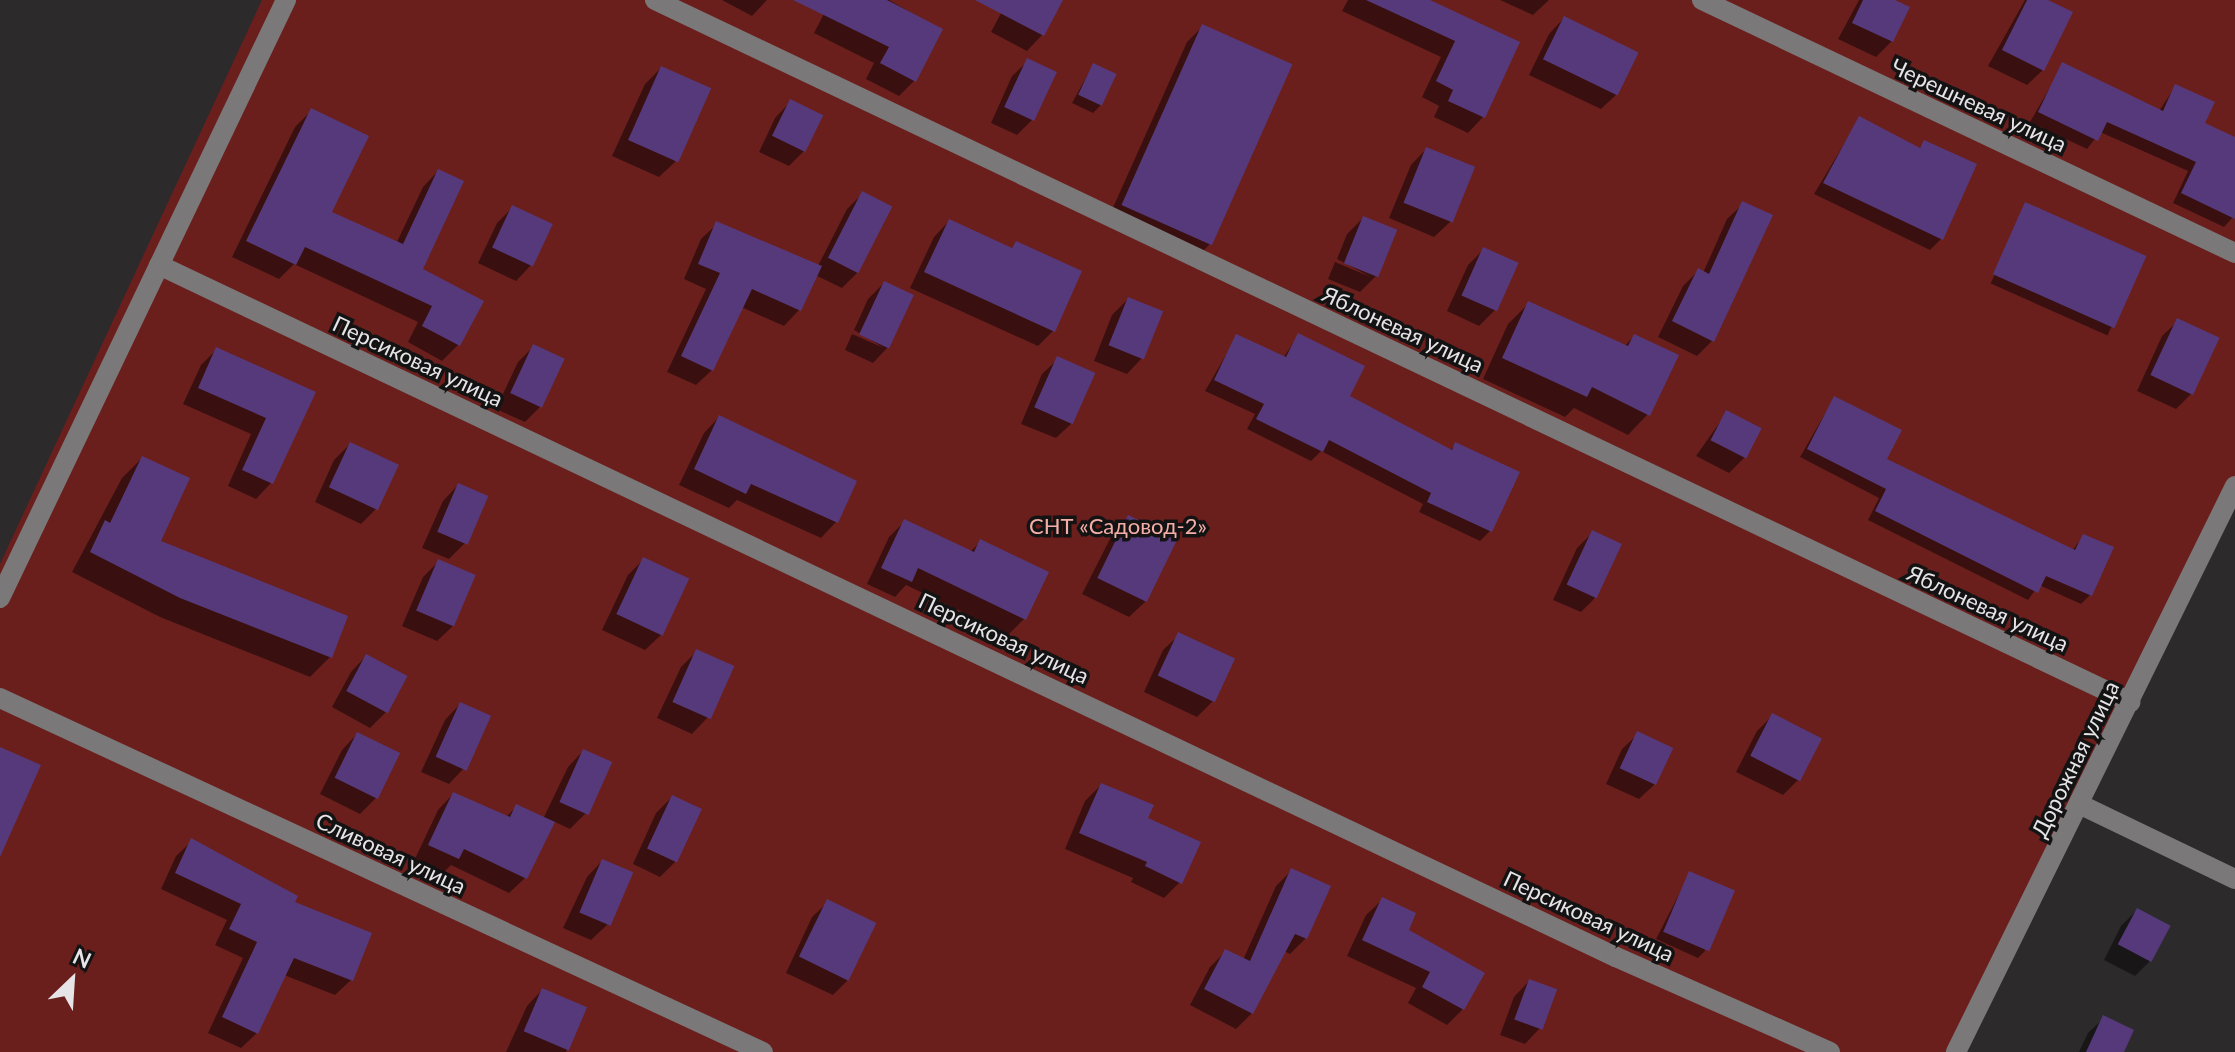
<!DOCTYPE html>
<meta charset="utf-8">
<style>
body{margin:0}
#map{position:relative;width:2235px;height:1052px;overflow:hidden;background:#2d2a2c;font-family:Lato,sans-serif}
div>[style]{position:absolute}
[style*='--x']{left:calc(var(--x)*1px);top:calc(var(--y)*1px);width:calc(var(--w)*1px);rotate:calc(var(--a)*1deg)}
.green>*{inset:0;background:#6b1f1d}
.shadow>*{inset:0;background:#0007;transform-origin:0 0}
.building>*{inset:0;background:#55397b;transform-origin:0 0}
.minor>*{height:20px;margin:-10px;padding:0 10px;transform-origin:10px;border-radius:10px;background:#7a7879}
span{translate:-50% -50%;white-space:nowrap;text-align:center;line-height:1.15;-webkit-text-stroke:7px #141314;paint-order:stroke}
.street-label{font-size:22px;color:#e6e4e6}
.park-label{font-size:22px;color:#f5aea7}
.north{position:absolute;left:32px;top:940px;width:80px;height:80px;-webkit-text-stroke:6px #141314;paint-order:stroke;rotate:25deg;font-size:22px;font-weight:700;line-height:32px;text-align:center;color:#e6e4e6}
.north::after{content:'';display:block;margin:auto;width:28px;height:36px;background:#e6e4e6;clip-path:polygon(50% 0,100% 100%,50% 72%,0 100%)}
</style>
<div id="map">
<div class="green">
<i style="clip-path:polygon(262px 0,2235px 0,2235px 486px,1956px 1052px,0 1052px,0 564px)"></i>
</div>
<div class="shadow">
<i style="clip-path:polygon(722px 0,767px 0,752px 16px)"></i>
<i style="clip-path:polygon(831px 0,889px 0,941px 30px,914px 81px,899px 96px,866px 79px,874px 63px,814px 33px)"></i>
<i style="clip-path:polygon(1008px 0,1061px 0,1042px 35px,1027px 51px,991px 32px)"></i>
<i style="clip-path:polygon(1348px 0,1426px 0,1518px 43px,1483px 117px,1468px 133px,1434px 117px,1439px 106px,1422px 97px,1441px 57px,1342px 11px)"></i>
<i style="clip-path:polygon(1500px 0,1549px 0,1533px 15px)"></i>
<i style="clip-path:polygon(1859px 0,1890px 0,1892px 41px,1876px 57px,1838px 39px)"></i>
<i style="clip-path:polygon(2025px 0,2043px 0,2043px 70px,2027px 85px,1988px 66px)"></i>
<i style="clip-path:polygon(1564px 18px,1617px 94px,1601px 109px,1529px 75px,1549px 34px)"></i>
<i style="clip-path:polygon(1203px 26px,1210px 244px,1194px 260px,1107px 221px,1187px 42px)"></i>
<i style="clip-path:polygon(1028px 61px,1033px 119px,1017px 135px,991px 123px,1012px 76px)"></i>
<i style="clip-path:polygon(1093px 65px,1101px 105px,1093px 113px,1072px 103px)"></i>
<i style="clip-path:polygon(2063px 65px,2159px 111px,2175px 87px,2203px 124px,2235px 139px,2233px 217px,2224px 227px,2173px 203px,2188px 171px,2100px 132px,2087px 149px,2030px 122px)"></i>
<i style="clip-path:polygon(661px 68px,675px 162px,659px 177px,612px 156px,645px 84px)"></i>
<i style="clip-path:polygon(790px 102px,805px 150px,789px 166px,759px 152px,775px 118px)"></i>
<i style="clip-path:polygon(311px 111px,330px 213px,396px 244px,423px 187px,438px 171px,420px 270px,481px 302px,458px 345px,442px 361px,408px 342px,418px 322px,294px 264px,279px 279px,232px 257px,295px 127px)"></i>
<i style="clip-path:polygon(1859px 119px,1918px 149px,1925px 142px,1941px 239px,1930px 250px,1814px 194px)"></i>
<i style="clip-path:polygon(1426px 149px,1450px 222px,1434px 237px,1389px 218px,1411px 165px)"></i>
<i style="clip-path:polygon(862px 194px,858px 272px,842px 288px,815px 275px,799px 310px,784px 326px,741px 307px,712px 370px,696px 385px,667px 372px,706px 289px,684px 279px,701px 239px,717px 224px,818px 266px,847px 209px)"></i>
<i style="clip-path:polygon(1743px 204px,1713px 340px,1697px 356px,1658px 337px,1683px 286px,1699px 270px,1703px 273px,1727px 219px)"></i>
<i style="left:2026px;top:204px;width:128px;height:87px;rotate:24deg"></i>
<i style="clip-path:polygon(512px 208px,531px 265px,516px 281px,478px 263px,497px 223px)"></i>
<i style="clip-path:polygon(1363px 218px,1376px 276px,1360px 292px,1328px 279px,1335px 262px,1371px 277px,1337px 259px,1347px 234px)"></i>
<i style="clip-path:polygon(949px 221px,1010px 250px,1016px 243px,1053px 331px,1038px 346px,910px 288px,934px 237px)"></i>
<i style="clip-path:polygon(1484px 249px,1495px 310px,1479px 326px,1447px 311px,1468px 265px)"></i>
<i style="clip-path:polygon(884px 283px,888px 347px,873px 363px,845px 350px,852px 334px,884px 348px,854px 330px,868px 299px)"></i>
<i style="clip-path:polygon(1128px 299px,1160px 312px,1142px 358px,1127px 374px,1094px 361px,1112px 315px)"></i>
<i style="clip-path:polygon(1529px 303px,1624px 347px,1634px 336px,1648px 414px,1628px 435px,1574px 408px,1565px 417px,1483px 379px,1508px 324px)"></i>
<i style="clip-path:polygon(2178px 321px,2192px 393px,2176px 409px,2137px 391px,2162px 336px)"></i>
<i style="clip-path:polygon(1237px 336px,1283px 358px,1298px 336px,1348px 397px,1449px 451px,1456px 445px,1490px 531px,1480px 541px,1419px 512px,1423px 504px,1321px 451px,1311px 461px,1247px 429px,1255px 414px,1205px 391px)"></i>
<i style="clip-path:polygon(533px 347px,540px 407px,525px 422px,496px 409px,518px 362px)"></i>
<i style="clip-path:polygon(217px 349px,313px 393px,271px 483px,256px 499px,228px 486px,251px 434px,183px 404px,201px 365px)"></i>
<i style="clip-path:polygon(1058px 359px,1072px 423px,1056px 438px,1021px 424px,1042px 374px)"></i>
<i style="clip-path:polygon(1834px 398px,1884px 460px,2072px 551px,2083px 536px,2111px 548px,2090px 595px,2081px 604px,2039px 585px,2028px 600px,1868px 520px,1879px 498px,1800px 457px)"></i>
<i style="clip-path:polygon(1727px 412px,1745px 457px,1729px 473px,1696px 456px)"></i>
<i style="clip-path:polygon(719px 417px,836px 522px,821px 538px,737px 500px,729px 508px,679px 485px,704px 433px)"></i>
<i style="clip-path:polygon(350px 444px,377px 508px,361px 524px,315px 502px,334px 460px)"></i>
<i style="clip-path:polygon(142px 458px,158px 543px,330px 657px,310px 677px,160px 617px,72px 572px,122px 478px)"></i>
<i style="clip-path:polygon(458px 485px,465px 543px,449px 559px,422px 548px,443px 501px)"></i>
<i style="clip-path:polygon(1128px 517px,1145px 602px,1129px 617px,1082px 594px,1113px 533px)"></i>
<i style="clip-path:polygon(904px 522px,970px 552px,981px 541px,1025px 618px,1009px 634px,906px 585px,895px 597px,867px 584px,889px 537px)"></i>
<i style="clip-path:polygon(1592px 533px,1597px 596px,1581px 612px,1553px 600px,1577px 548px)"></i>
<i style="clip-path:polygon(644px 559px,661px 635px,645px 650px,602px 630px,628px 575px)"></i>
<i style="clip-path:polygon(438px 562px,453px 626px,437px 641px,402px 626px,423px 577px)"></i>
<i style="clip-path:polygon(1179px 635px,1213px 701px,1197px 717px,1144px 692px,1163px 650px)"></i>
<i style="clip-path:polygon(697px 651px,707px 718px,692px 734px,657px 718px,681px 667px)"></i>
<i style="clip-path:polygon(366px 656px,405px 677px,386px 712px,370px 728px,332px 707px,351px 672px)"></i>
<i style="clip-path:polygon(460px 704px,464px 768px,449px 784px,421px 772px,445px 720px)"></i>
<i style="clip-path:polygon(1773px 715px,1799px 779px,1783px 795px,1736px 772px,1757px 731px)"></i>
<i style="clip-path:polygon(357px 734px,376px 798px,360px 814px,320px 794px,342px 750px)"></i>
<i style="clip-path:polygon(1638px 734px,1655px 784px,1639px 799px,1606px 784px,1622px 749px)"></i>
<i style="clip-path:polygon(583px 751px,586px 813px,570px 829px,553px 821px,525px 878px,509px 893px,451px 865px,442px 874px,414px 861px,438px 810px,453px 794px,505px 818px,517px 806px,543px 819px,568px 767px)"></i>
<i style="clip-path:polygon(1101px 785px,1145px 819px,1180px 882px,1164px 898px,1131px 882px,1133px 878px,1065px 849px,1085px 801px)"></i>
<i style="clip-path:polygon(672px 797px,676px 861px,660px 877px,633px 864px,656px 813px)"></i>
<i style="clip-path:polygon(192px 841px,292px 904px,351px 980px,335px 995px,284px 975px,257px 1033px,241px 1048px,208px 1033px,243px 958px,215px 945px,227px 920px,161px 889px,176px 856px)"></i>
<i style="clip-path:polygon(602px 861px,607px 925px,591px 940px,563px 928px,587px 877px)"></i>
<i style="clip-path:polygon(1291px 871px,1306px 938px,1290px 954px,1284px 951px,1252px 1013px,1236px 1029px,1190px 1005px,1210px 967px,1226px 951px,1243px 960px,1276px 886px)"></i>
<i style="clip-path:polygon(1690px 873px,1705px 951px,1698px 958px,1656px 939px)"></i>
<i style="clip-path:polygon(1382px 900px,1463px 1009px,1447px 1025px,1408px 1003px,1416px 988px,1347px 956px,1366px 915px)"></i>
<i style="clip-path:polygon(828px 902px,849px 979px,833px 995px,786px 973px,812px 917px)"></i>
<i style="clip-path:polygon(2137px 910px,2168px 927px,2151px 960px,2135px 976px,2104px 960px,2121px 926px)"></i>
<i style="clip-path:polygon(1529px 981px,1554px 990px,1540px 1028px,1525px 1044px,1500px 1035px,1514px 997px)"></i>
<i style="clip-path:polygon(542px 990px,584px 1008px,566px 1052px,506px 1052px,527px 1006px)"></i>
<i style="clip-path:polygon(2104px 1018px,2122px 1052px,2079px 1052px,2088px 1033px)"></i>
</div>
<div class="building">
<i style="clip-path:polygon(793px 0,887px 0,943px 29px,916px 82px,880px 63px,889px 47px)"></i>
<i style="clip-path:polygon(975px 0,1063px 0,1044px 36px)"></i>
<i style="clip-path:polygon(1366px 0,1430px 0,1520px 42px,1485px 118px,1448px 101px,1453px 90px,1436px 81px,1455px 41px)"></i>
<i style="clip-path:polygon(1863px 0,1895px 0,1910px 7px,1893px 42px,1852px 23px)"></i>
<i style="clip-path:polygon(2027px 0,2048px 0,2073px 12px,2044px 71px,2002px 50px)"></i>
<i style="left:1564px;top:16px;width:83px;height:48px;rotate:26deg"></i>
<i style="left:1202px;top:24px;width:99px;height:198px;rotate:24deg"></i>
<i style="left:1027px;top:58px;width:33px;height:54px;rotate:25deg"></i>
<i style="clip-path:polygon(2062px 62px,2163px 111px,2175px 84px,2215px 102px,2205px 123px,2235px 137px,2235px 219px,2181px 193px,2196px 162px,2107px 122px,2098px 141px,2038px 112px)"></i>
<i style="left:1093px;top:63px;width:26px;height:35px;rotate:25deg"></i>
<i style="left:661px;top:66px;width:55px;height:81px;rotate:24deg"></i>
<i style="left:790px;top:99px;width:37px;height:41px;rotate:26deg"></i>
<i style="clip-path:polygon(311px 108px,369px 136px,332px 212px,403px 244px,438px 169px,464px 181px,423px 269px,484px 301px,460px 346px,422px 326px,432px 306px,305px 247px,296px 265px,246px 241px)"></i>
<i style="clip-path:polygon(1859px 116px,1920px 148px,1924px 140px,1977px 164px,1943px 240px,1823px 183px)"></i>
<i style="left:1426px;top:147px;width:53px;height:60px;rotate:22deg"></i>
<i style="left:862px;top:191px;width:34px;height:75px;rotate:27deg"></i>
<i style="clip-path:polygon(1742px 201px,1773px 215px,1714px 342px,1672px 321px,1698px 268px,1709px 274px)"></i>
<i style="left:2025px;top:202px;width:133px;height:79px;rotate:24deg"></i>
<i style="left:512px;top:205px;width:45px;height:47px;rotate:25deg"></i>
<i style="left:1363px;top:216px;width:37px;height:51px;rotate:22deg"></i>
<i style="clip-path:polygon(949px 219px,1012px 248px,1016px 241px,1082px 271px,1055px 332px,924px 272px)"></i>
<i style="clip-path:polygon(716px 221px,822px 266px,801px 311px,752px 289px,713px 371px,681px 356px,720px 273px,698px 264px)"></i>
<i style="left:1483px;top:247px;width:39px;height:53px;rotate:24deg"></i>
<i style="left:884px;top:281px;width:33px;height:59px;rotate:25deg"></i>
<i style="left:1128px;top:297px;width:38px;height:52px;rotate:22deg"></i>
<i style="clip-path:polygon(1528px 301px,1628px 346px,1634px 334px,1679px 355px,1650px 416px,1592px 387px,1587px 397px,1502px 358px)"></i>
<i style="left:2177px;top:318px;width:47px;height:63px;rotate:25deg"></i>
<i style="clip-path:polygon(1298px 333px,1365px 366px,1350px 396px,1452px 450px,1455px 442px,1520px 472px,1492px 532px,1427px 502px,1431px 493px,1329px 440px,1323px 452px,1256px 419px,1264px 404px,1214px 380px,1236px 334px,1286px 357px)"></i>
<i style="left:533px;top:344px;width:35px;height:54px;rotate:25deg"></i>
<i style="clip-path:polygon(216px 347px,316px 392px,273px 484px,242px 470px,266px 418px,198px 388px)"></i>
<i style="left:1057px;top:356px;width:42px;height:56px;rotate:24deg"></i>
<i style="clip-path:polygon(1834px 396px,1902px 430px,1887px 459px,2075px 550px,2083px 534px,2114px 547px,2092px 596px,2046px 576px,2038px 593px,1875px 511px,1886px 489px,1807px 449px)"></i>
<i style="left:1726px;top:410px;width:40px;height:34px;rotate:27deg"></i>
<i style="clip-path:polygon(719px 415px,857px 481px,838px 523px,751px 484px,746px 494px,694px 469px)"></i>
<i style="left:350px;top:442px;width:54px;height:50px;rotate:25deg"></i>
<i style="clip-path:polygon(142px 456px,190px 478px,161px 541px,348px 616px,332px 658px,180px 598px,90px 552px,105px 520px,110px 523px)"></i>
<i style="left:458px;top:483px;width:33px;height:53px;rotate:23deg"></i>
<i style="left:1128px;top:515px;width:55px;height:70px;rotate:26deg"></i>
<i style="clip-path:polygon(904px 519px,974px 552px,980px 539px,1049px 572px,1026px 620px,918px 568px,912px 582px,881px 568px)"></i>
<i style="left:1592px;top:530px;width:33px;height:60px;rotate:25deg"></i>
<i style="left:643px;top:557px;width:51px;height:63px;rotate:25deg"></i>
<i style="left:438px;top:559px;width:41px;height:56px;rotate:23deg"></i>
<i style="left:1178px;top:632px;width:63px;height:48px;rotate:25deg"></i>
<i style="left:696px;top:649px;width:42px;height:58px;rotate:24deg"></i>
<i style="left:366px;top:654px;width:47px;height:42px;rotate:28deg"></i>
<i style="left:460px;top:702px;width:34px;height:60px;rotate:24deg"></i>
<i style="left:1772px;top:713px;width:56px;height:48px;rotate:27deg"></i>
<i style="left:1637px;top:731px;width:40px;height:41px;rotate:25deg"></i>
<i style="left:357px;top:732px;width:48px;height:51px;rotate:26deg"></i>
<i style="clip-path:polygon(0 747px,41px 765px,0 857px)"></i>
<i style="left:583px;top:749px;width:32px;height:58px;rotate:24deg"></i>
<i style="clip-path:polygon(1101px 783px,1154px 805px,1148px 818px,1201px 842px,1182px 884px,1145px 866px,1147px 862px,1079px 833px)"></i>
<i style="clip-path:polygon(453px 792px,510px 817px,516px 804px,555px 822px,527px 879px,464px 849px,459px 859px,428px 845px)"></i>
<i style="left:672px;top:795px;width:33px;height:59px;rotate:25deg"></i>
<i style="clip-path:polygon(191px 838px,298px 896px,295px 902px,372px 933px,353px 981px,294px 958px,258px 1034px,222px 1017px,257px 942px,229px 929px,241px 904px,175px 873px)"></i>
<i style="left:602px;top:859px;width:34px;height:58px;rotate:23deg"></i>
<i style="clip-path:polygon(1291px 868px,1331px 886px,1307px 939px,1295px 934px,1253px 1014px,1204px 989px,1225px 949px,1250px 961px)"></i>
<i style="left:1689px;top:871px;width:50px;height:66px;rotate:23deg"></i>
<i style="clip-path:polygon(1382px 897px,1416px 913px,1409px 930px,1485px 973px,1464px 1010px,1422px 987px,1430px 972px,1362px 940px)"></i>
<i style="left:827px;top:899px;width:55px;height:64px;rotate:26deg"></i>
<i style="left:2137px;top:908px;width:38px;height:41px;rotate:28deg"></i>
<i style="left:1529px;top:979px;width:30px;height:43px;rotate:20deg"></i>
<i style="left:542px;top:988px;width:49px;height:47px;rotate:23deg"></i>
<i style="clip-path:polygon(2103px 1015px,2134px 1030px,2124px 1052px,2086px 1052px)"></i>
</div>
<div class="minor">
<i style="--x:655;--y:0;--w:1634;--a:25.45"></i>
<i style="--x:1702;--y:0;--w:590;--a:25.39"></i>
<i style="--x:159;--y:265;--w:1613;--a:25.41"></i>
<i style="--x:1616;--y:957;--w:234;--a:23.9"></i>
<i style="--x:0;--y:598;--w:663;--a:-64.44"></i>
<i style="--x:0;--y:698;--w:841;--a:24.89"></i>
<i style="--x:2079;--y:804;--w:173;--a:25.7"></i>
<i style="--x:1956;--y:1052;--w:631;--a:-63.76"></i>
</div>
<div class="street-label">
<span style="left:1979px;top:105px;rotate:25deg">Черешневая улица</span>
<span style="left:1403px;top:329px;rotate:25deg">Яблоневая улица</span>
<span style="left:418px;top:361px;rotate:25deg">Персиковая улица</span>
<span style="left:1988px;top:608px;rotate:25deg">Яблоневая улица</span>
<span style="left:1004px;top:638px;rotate:25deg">Персиковая улица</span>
<span style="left:2075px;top:759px;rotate:-64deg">Дорожная улица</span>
<span style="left:391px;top:853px;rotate:25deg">Сливовая улица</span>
<span style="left:1589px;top:916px;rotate:25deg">Персиковая улица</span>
</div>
<div class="park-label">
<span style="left:1118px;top:526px">СНТ «Садовод-2»</span>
</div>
<div class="north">N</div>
</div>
